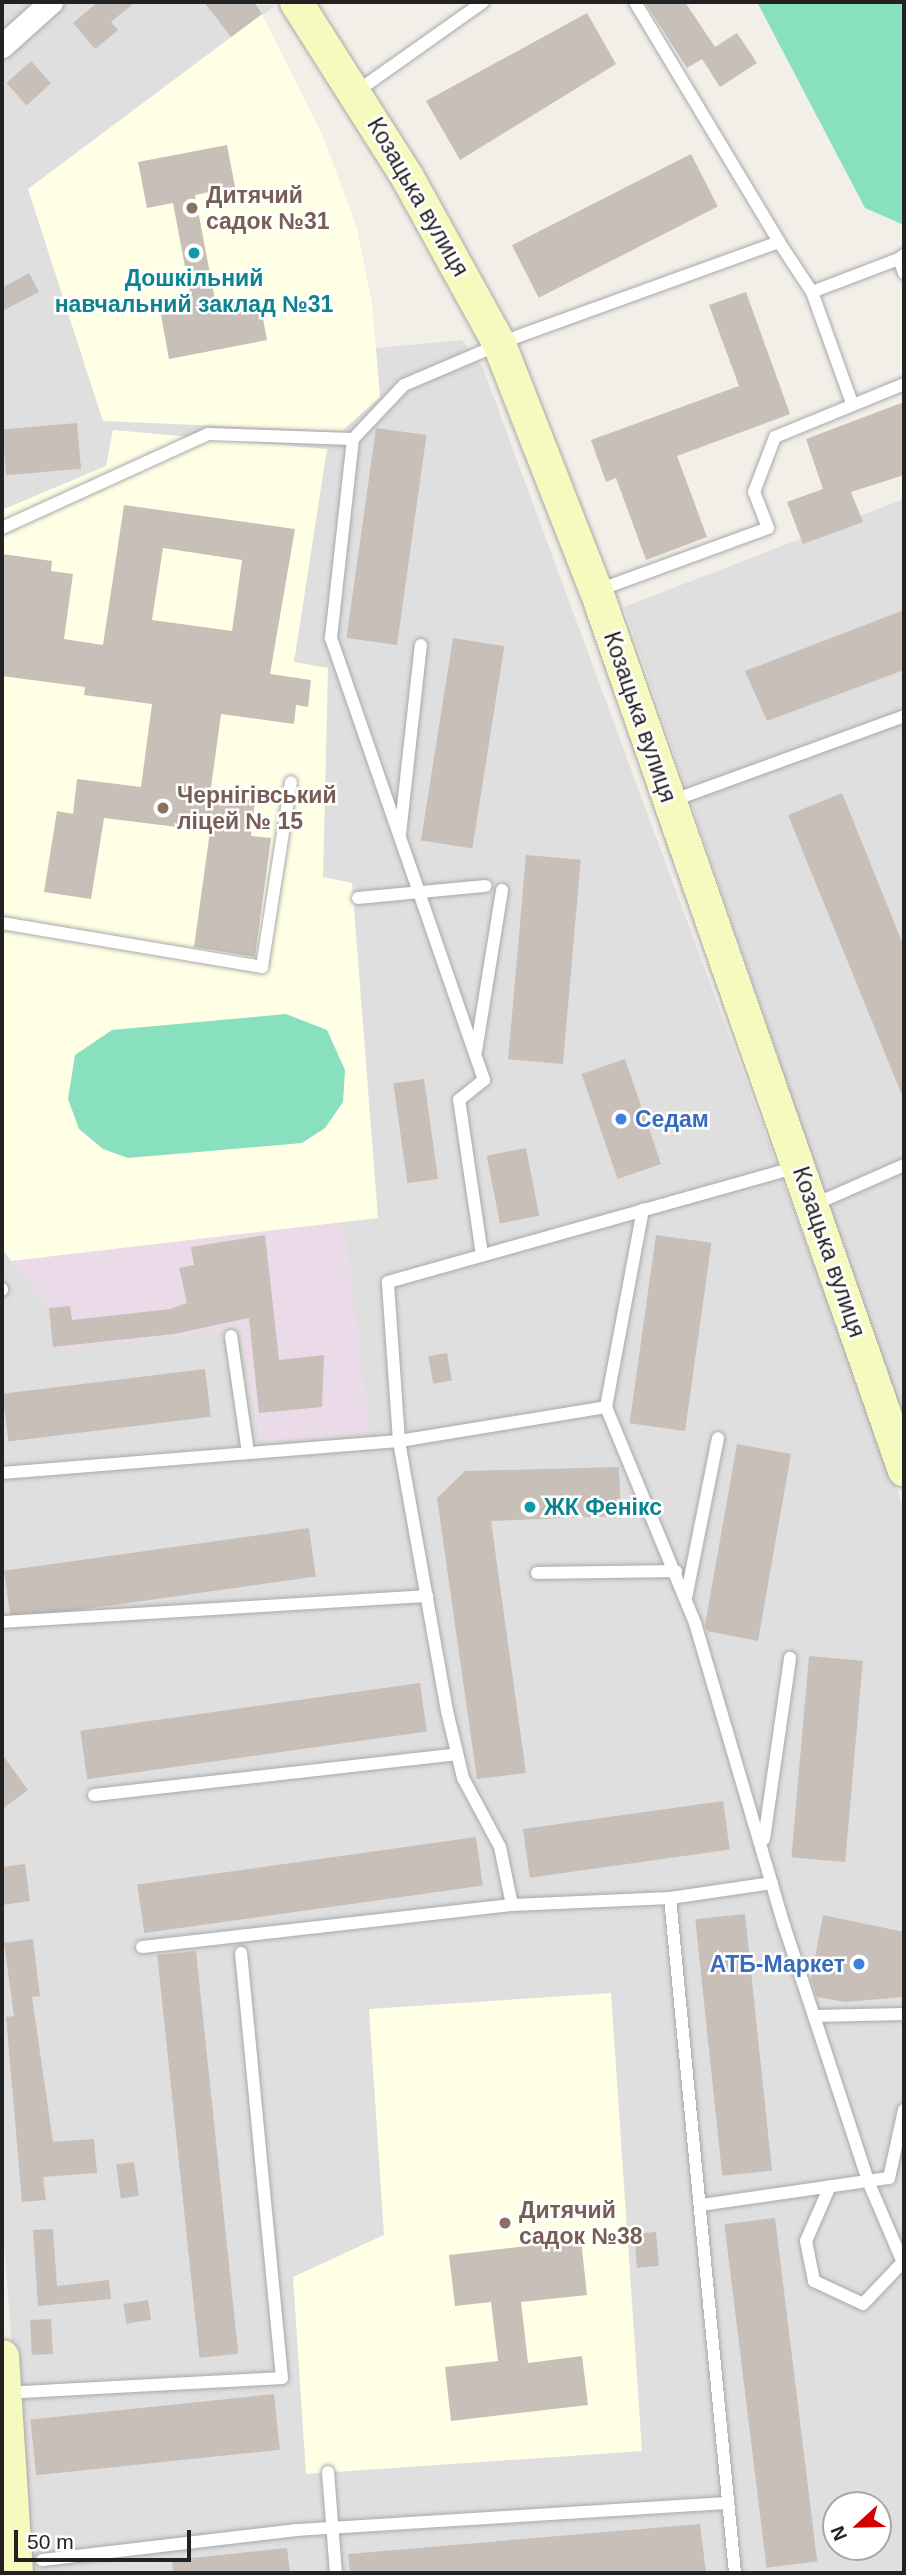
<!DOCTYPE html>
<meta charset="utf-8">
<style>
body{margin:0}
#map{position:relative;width:906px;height:2575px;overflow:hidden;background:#f2efe9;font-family:Arial,sans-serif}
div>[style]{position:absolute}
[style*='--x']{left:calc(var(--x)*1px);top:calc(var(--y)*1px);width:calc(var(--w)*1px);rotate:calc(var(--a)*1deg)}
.residential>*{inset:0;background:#e0dfdf}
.industrial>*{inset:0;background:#ebdbe8}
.education>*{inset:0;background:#ffffe5}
.pitch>*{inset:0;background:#88e0be}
.building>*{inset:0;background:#c7bfb8;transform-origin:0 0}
.roads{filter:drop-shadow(0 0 2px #a9a9a9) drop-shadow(0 0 2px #a9a9a9)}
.lane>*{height:12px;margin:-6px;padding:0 6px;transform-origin:6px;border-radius:6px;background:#fff}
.street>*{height:23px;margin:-11.5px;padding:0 11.5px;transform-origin:11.5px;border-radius:11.5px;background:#fff}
.secondary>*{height:33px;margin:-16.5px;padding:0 16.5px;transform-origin:16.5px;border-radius:16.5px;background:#f7fabf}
.dots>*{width:19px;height:19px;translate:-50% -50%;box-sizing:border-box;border:4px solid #fff;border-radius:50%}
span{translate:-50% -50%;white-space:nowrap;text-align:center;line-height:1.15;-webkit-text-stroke:5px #fff;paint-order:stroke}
.education-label{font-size:23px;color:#785e54;font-weight:700}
.left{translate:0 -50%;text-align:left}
.street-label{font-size:23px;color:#222}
.culture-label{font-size:23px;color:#0d838f;font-weight:700}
.shop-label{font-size:23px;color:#366cbe;font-weight:700}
.right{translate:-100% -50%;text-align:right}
.frame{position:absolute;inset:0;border:4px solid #222;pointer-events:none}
.north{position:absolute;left:822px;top:2491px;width:70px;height:70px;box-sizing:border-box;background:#fff;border:2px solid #a7a7a7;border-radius:50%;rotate:248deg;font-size:19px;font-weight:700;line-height:28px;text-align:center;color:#222}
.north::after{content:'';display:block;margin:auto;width:24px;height:32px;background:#d40000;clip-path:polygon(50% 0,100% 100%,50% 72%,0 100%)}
.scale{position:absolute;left:14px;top:2530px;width:177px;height:32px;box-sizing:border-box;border:4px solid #222;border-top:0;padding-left:9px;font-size:21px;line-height:24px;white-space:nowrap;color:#222;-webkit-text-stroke:5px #fff;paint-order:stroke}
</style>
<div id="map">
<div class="residential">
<i style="clip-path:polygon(evenodd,2px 2px,276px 5px,29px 189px,88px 375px,462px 340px,483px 368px,904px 1509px,904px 2573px,30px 2573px,2px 2220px,2px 2px,836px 2505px,878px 2505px,878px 2547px,836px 2547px,836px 2505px)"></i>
<i style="clip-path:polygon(904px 499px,904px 1425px,624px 607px)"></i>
</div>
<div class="industrial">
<i style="clip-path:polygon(344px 1222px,370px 1432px,261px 1443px,240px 1328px,57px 1350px,49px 1308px,11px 1261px)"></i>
</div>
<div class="education">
<i style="clip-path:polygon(262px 14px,322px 134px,357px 228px,372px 303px,380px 397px,342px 431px,103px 421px,28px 189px)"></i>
<i style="clip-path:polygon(113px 430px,327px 449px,294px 662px,328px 668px,323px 877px,352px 883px,378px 1218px,11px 1261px,2px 1248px,2px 510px,106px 466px)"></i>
<i style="clip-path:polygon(611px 1993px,642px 2451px,306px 2474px,293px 2277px,384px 2235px,369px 2009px)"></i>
</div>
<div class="pitch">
<i style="clip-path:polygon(757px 2px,904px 2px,904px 225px,865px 208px)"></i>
<i style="clip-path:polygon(286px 1014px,327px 1030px,345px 1070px,343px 1102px,325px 1128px,302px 1143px,128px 1158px,103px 1149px,79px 1129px,68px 1099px,75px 1055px,112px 1030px)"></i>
</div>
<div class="building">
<i style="clip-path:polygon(98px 2px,135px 2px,111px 22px,118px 30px,95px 49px,73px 23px)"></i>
<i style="clip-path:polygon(204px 2px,254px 2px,262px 14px,231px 37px)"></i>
<i style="clip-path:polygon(645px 2px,685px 2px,715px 47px,737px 33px,757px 63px,720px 87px,702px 59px,687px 68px)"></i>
<i style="clip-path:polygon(587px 13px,616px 64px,460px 160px,426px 101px)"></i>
<i style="left:31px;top:61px;width:30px;height:33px;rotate:48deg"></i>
<i style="clip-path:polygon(227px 145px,235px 187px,195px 195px,216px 305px,259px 297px,267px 340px,169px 359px,160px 310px,192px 304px,173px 203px,147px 208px,138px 162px)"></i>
<i style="left:691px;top:154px;width:59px;height:201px;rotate:63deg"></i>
<i style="clip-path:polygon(29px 273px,39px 292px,2px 311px,2px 288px)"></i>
<i style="clip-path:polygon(746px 292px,790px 414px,677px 456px,707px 537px,646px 560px,616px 478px,606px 482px,591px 440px,739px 386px,709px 305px)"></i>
<i style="clip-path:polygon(904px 402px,904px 475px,851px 492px,863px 522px,803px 544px,787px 502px,823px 489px,806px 439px)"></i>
<i style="left:77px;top:423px;width:46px;height:75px;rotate:85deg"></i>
<i style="left:376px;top:428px;width:51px;height:212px;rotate:8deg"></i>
<i style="clip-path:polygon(evenodd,124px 505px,295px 529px,270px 674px,311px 680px,308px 707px,296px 705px,294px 724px,221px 714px,210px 795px,255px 800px,251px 836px,271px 838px,255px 957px,194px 947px,210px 831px,104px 818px,91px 899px,44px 892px,57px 811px,73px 814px,77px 779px,141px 787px,152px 704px,84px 695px,85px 687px,2px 676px,2px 554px,52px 561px,51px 571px,73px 574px,64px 639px,103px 645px,124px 505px,163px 548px,242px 560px,232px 631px,152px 620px,163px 548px)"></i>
<i style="clip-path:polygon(904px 610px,904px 670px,767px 721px,745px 671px)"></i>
<i style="left:453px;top:638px;width:52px;height:205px;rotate:9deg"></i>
<i style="clip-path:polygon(842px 793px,904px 947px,904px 1100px,788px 815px)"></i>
<i style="left:526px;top:855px;width:55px;height:205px;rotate:5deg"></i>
<i style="left:625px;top:1059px;width:111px;height:46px;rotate:71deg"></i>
<i style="left:424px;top:1079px;width:101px;height:31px;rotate:82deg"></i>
<i style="left:526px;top:1148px;width:69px;height:40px;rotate:79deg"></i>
<i style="clip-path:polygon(265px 1235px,279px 1360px,324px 1355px,322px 1407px,259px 1413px,249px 1318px,174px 1334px,53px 1347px,49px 1308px,70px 1306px,72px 1320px,170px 1309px,187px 1303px,179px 1268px,194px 1265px,191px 1247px)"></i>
<i style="left:656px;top:1235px;width:56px;height:190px;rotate:8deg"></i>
<i style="left:447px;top:1353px;width:28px;height:19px;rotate:80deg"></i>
<i style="left:205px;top:1369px;width:48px;height:204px;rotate:83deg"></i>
<i style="clip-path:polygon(737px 1444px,791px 1454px,758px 1641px,707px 1631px,705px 1625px)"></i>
<i style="clip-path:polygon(619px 1467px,621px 1516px,491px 1521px,526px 1773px,477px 1779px,437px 1498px,465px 1471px)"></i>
<i style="left:309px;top:1528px;width:49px;height:308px;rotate:82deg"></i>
<i style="left:809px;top:1656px;width:54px;height:202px;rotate:5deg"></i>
<i style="left:420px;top:1683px;width:49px;height:343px;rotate:82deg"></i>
<i style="clip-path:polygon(2px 1754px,28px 1790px,2px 1809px)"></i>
<i style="left:723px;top:1801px;width:49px;height:202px;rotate:82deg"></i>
<i style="left:476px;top:1837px;width:49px;height:342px;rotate:82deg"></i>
<i style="clip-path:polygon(25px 1864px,30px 1901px,2px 1905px,2px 1867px)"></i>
<i style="left:745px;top:1914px;width:258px;height:50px;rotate:84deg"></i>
<i style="clip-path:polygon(823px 1915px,904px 1932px,904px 1997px,845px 2002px,817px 1997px,811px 1979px)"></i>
<i style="clip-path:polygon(33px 1939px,40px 1996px,32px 1997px,53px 2142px,94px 2139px,97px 2173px,43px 2177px,46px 2200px,22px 2202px,6px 2017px,14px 2016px,4px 1943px)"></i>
<i style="left:196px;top:1951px;width:405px;height:39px;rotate:84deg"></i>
<i style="left:134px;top:2162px;width:34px;height:18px;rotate:82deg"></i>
<i style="left:775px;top:2218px;width:346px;height:51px;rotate:83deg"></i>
<i style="clip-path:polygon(53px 2229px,57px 2286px,109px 2280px,111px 2299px,38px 2306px,33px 2230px)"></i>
<i style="left:656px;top:2232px;width:34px;height:22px;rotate:85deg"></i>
<i style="clip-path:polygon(581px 2240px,587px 2295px,521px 2302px,528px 2363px,582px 2356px,588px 2405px,451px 2421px,445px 2367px,498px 2361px,491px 2302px,455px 2306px,449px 2255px)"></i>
<i style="left:148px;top:2300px;width:20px;height:25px;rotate:81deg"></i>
<i style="left:51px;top:2319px;width:35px;height:21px;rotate:87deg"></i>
<i style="left:274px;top:2394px;width:56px;height:245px;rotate:84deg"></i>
<i style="clip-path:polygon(700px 2524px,706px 2573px,350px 2573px,348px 2554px)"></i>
<i style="clip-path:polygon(287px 2548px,290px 2573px,173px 2573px,172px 2560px)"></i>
</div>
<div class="roads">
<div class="lane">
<i style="--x:635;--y:2;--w:280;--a:59"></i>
<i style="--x:356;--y:92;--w:156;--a:-35.3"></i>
<i style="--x:904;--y:255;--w:6;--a:141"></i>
<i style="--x:899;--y:259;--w:15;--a:70"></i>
<i style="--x:812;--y:292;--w:118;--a:70.2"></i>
<i style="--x:2;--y:528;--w:226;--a:-24.5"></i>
<i style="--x:208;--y:434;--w:145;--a:2"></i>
<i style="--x:596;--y:591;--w:183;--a:-20.1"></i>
<i style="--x:768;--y:528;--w:39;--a:-111"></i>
<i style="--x:754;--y:492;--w:59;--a:-69.1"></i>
<i style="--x:775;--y:437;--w:139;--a:-22.3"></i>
<i style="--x:671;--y:801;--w:248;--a:-20"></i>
<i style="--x:400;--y:834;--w:190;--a:-83.7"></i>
<i style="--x:358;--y:898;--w:128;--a:-5.4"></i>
<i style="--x:2;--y:923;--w:264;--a:9.6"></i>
<i style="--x:262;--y:967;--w:187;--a:-81.1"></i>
<i style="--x:476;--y:1051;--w:163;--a:-80.8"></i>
<i style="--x:813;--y:1205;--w:99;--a:-23.7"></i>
<i style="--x:482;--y:1255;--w:157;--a:-98.4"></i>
<i style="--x:459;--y:1100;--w:32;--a:-39"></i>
<i style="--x:484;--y:1080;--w:468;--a:-109.1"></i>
<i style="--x:331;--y:638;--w:200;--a:-83.7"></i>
<i style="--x:353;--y:439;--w:74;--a:-46.6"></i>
<i style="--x:404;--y:385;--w:125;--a:-23.1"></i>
<i style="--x:519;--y:336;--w:276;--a:-19.9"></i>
<i style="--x:779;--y:242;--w:60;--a:56.6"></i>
<i style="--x:812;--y:292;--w:93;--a:-20.8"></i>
<i style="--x:2;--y:1289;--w:1;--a:90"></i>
<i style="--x:231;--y:1336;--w:118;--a:81.7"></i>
<i style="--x:606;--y:1407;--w:234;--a:67.6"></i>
<i style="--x:695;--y:1623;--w:315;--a:73.6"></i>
<i style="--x:784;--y:1925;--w:269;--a:71.8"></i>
<i style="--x:868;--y:2181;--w:91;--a:66.8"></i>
<i style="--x:2;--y:1473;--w:398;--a:-4.6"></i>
<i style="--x:399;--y:1441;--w:210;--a:-9.3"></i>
<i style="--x:606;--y:1407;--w:201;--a:-79.4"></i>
<i style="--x:537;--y:1573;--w:139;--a:-0.8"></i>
<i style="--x:686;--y:1598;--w:163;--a:-78.7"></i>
<i style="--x:2;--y:1622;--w:426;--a:-3.5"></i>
<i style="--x:94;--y:1795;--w:365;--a:-6.4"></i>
<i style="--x:764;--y:1839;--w:183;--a:-81.8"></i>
<i style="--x:772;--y:1883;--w:103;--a:171.6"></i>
<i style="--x:670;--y:1898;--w:158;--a:177.5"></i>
<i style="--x:512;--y:1905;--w:59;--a:-101.7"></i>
<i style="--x:500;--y:1847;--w:78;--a:-118.2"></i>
<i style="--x:463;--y:1778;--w:69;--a:-103.4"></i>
<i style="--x:447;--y:1711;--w:274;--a:-100.1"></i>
<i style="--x:399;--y:1441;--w:159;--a:-94"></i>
<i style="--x:388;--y:1282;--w:424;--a:-15.7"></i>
<i style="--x:670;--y:1898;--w:678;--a:84.5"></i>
<i style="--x:142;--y:1947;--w:372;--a:-6.5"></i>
<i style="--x:814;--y:2016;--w:90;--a:-1.3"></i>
<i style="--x:830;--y:2186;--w:60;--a:113.6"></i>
<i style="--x:806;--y:2241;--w:41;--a:78.7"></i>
<i style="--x:814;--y:2281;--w:54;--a:25.1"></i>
<i style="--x:863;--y:2304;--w:58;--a:-46.4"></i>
<i style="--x:701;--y:2205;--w:190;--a:-8.2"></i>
<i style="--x:889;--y:2178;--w:70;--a:-77.6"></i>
<i style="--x:5;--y:2393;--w:277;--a:-3.1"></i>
<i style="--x:282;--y:2378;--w:427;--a:-95.5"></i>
<i style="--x:328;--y:2472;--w:101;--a:85.5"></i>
<i style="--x:42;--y:2560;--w:257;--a:-6.7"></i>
<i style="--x:297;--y:2530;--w:432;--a:-3.6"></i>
</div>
<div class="street">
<i style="--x:2;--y:46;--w:66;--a:-41.9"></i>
</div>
<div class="secondary">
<i style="--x:296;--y:2;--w:207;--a:57.6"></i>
<i style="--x:407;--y:177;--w:191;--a:61.1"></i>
<i style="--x:499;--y:344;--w:265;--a:68.6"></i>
<i style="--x:596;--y:591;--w:931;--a:70.69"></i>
<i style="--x:2;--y:2356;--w:217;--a:86.3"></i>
</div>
</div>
<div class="dots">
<i style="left:192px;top:208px;background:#8d6e63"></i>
<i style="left:194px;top:253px;background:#0f9aa8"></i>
<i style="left:163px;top:808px;background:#8d6e63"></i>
<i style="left:621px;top:1119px;background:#3f7fe0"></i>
<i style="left:530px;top:1507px;background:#0f9aa8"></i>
<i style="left:859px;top:1964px;background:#3f7fe0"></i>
<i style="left:505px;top:2223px;background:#8d6e63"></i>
</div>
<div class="education-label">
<span class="left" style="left:206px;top:208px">Дитячий<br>садок №31</span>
<span class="left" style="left:177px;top:808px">Чернігівський<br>ліцей № 15</span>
<span class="left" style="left:519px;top:2223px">Дитячий<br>садок №38</span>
</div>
<div class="street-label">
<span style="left:418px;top:197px;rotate:60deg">Козацька вулиця</span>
<span style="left:640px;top:717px;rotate:71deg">Козацька вулиця</span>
<span style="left:829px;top:1252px;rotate:71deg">Козацька вулиця</span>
</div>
<div class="culture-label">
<span style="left:194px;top:291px">Дошкільний<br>навчальний заклад №31</span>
<span class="left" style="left:544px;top:1507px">ЖК Фенікс</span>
</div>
<div class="shop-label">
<span class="left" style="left:635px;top:1119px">Седам</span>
<span class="right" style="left:845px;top:1964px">АТБ-Маркет</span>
</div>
<div class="frame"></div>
<div class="north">N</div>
<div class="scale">50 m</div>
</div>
